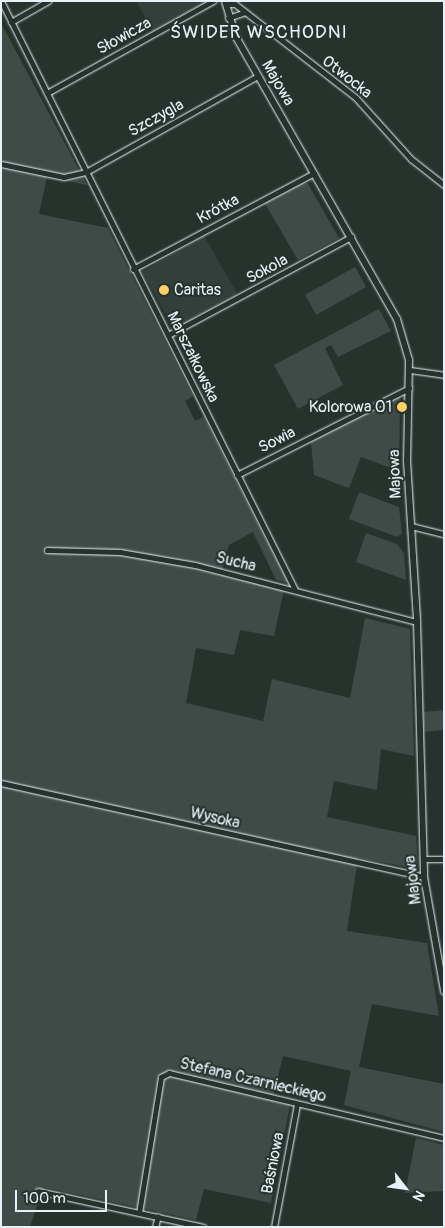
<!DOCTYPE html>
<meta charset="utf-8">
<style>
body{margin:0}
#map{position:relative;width:445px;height:1228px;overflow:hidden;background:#26332d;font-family:Pangolin,sans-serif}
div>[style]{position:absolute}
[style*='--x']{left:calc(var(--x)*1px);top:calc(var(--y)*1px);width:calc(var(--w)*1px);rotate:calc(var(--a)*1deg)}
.built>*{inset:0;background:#333f3a;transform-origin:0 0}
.green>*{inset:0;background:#3e4b47;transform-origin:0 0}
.roads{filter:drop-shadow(0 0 1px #e8f1f8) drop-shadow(0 0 1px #e8f1f8)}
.minor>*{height:5px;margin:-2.5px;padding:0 2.5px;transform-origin:2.5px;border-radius:2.5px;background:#26332d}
.tertiary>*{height:6px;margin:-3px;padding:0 3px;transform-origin:3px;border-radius:3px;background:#26332d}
.dots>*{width:14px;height:14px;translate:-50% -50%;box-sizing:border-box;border:2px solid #26332d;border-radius:50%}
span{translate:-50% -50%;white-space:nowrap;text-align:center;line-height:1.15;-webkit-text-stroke:4px #26332d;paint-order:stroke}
.street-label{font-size:16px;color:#e8f1f8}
.poi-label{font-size:16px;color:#e8f1f8}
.left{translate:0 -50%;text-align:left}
.right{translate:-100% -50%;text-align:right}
.quarter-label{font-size:19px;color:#e8f1f8;letter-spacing:1px}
.frame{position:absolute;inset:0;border:2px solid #e8f1f8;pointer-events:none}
.north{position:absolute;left:380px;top:1163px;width:50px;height:50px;-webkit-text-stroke:4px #26332d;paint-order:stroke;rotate:120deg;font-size:14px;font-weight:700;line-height:20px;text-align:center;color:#e8f1f8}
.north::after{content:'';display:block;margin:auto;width:18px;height:22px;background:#e8f1f8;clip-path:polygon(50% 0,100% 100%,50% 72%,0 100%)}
.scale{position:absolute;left:15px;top:1190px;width:92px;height:22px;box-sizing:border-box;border:2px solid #e8f1f8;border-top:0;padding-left:6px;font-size:15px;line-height:18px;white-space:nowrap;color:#e8f1f8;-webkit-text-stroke:4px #26332d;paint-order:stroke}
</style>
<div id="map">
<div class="built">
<i style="clip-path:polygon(136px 1px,208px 1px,153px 32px)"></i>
<i style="left:204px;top:236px;width:67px;height:72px;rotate:60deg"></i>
</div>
<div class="green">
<i style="clip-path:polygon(1px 23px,87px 185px,47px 177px,39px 214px,108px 228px,193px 396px,185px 401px,195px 421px,204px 417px,288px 583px,276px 580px,253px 532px,229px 545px,221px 575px,284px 590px,274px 636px,240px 630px,234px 655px,196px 648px,186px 703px,263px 721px,272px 679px,350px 698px,365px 618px,410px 629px,414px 756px,381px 749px,377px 790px,334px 781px,327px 817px,416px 836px,418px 869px,358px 858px,347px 931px,427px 943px,439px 1016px,372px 1004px,359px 1067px,444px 1084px,444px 1132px,344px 1105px,351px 1071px,283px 1056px,272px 1101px,290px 1105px,271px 1203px,204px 1189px,196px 1220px,43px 1187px,30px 1227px,1px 1227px)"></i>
<i style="clip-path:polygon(301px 182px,308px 184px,339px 238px,298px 260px,264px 202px)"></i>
<i style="left:355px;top:267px;width:23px;height:57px;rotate:61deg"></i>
<i style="clip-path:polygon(379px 309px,391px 331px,338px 357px,331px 345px,325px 348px,343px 385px,298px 409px,274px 365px)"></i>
<i style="clip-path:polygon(400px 395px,399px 471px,361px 457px,349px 488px,314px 475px,311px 442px)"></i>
<i style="clip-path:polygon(359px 492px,399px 507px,402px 534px,397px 537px,349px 519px)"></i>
<i style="clip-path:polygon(366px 533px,397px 544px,404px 553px,406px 580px,356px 562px)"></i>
<i style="clip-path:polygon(444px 710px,444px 730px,424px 732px,424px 712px)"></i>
<i style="clip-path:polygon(416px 1138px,444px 1145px,444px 1191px,405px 1193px)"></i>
</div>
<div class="roads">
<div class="minor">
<i style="--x:1;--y:1;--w:658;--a:63.47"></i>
<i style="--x:226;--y:4;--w:9;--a:0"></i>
<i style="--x:235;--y:4;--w:153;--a:37.8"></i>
<i style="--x:356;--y:98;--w:82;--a:48"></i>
<i style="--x:411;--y:159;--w:42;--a:38.2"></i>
<i style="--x:228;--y:18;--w:18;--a:-19"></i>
<i style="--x:11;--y:22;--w:43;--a:-29.6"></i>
<i style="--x:47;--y:93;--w:190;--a:-29"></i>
<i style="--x:1;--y:164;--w:64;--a:11.7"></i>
<i style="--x:64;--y:177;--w:23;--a:-13"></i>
<i style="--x:86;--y:172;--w:197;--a:-29.2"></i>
<i style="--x:133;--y:269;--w:205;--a:-27.9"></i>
<i style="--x:168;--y:335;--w:208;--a:-28.2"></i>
<i style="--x:410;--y:370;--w:34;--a:8"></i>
<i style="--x:237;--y:475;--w:193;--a:-26.8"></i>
<i style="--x:411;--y:526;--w:34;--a:14"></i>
<i style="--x:47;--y:550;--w:73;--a:1.6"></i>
<i style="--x:120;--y:552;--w:76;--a:9.8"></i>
<i style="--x:195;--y:565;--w:229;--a:14.4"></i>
<i style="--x:1;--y:783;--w:433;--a:12.5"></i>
<i style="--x:423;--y:859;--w:21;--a:0"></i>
<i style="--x:38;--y:1191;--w:169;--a:12.3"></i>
<i style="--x:139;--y:1213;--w:138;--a:-80.8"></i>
<i style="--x:161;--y:1077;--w:9;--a:-27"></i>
<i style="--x:169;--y:1073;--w:283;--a:13.3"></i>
<i style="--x:155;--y:1227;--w:11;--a:-75"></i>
<i style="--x:274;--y:1227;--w:125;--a:-79.4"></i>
</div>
<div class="tertiary">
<i style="--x:225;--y:1;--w:38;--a:73"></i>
<i style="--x:236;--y:37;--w:325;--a:60.3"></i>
<i style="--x:397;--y:319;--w:43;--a:73.7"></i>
<i style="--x:409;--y:360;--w:101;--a:91.1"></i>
<i style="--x:407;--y:461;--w:161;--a:86.4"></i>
<i style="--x:417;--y:622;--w:255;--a:88.4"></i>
<i style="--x:424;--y:877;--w:116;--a:80"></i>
</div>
</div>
<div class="dots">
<i style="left:164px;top:290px;background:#ffd166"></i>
<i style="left:402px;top:407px;background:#ffd166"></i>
</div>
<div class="street-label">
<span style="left:124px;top:36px;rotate:-29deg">Słowicza</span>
<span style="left:347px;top:77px;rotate:38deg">Otwocka</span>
<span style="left:278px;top:83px;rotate:60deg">Majowa</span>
<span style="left:156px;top:118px;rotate:-29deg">Szczygla</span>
<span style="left:218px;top:209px;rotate:-28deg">Krótka</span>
<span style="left:267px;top:269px;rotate:-28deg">Sokola</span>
<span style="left:193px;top:357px;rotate:64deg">Marszałkowska</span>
<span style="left:277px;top:440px;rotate:-27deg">Sowia</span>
<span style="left:395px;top:474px;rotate:-92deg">Majowa</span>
<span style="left:236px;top:562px;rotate:14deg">Sucha</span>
<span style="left:215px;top:818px;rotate:13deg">Wysoka</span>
<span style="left:413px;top:880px;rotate:-97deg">Majowa</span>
<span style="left:253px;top:1080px;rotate:13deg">Stefana Czarnieckiego</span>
<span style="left:273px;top:1163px;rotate:-79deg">Baśniowa</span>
</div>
<div class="poi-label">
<span class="left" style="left:174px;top:290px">Caritas</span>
<span class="right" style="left:392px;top:407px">Kolorowa 01</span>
</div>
<div class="quarter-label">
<span style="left:259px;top:33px">ŚWIDER WSCHODNI</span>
</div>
<div class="frame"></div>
<div class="north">N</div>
<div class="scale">100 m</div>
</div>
